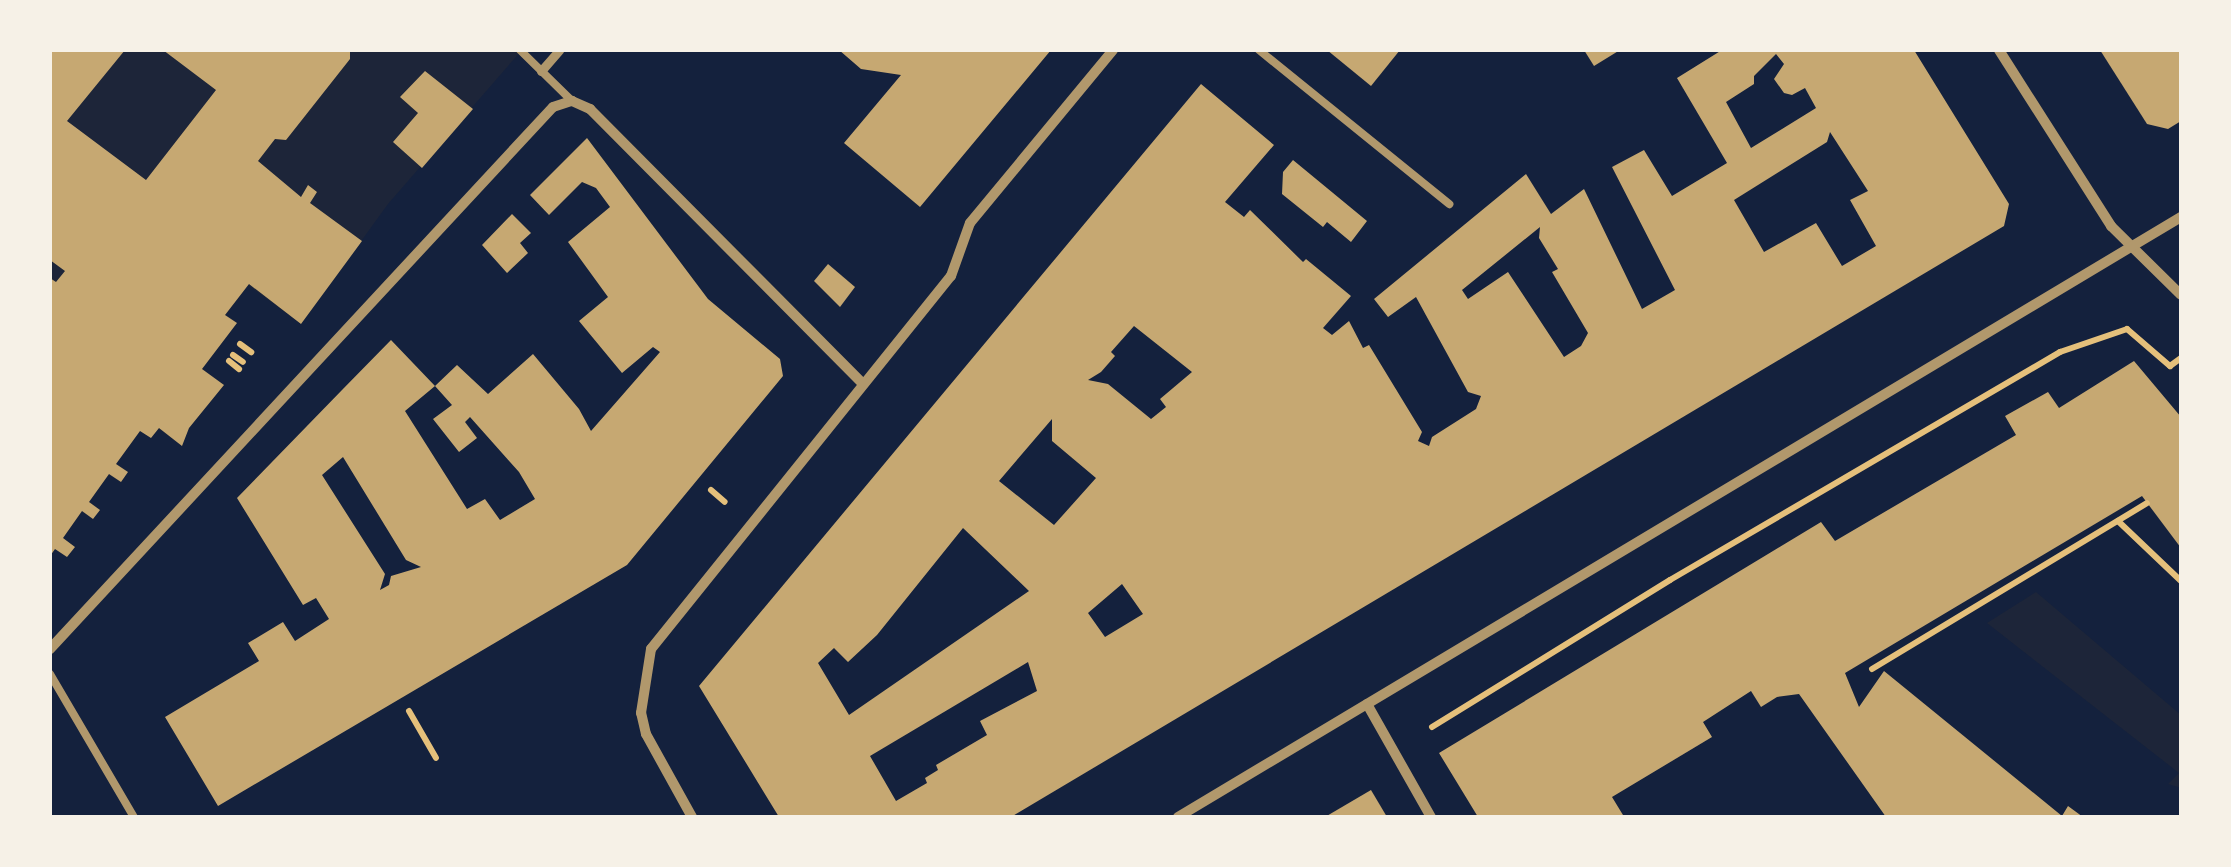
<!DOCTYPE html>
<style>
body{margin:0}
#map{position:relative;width:2231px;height:867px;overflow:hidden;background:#14213d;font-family:"Varela Round",sans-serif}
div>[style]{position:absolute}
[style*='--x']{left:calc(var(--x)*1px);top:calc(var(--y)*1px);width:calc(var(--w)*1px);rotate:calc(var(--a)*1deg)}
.green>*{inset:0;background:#1d2539}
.building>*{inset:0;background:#c6a872}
.path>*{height:6px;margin:-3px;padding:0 3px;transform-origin:3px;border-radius:3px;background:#e5c07b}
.service>*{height:8px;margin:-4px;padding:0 4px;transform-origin:4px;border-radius:4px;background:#b1986c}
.pedestrian>*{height:9px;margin:-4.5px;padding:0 4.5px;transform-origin:4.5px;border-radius:4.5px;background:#b1986c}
.minor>*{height:10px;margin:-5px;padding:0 5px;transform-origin:5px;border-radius:5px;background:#b1986c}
span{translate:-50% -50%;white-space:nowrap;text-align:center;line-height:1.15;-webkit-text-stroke:8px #f6f1e7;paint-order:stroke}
.frame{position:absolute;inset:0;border:52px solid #f6f1e7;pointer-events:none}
</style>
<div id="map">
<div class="green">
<i style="clip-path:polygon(50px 50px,522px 50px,388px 204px,301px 324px,248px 285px,226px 315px,237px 323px,202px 369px,224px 385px,189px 428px,182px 446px,159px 429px,151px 438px,140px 431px,116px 464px,128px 472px,121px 482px,109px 475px,89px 501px,100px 510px,93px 519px,82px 512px,63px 538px,75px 547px,67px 557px,55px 549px,50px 556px)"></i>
<i style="clip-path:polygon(2036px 592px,2181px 715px,2181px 788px,2168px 784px,2179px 773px,1987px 623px)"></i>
</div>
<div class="building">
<i style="clip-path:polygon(50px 50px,125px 50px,67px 121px,146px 180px,216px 90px,163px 50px,350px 50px,350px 59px,290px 135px,286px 140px,275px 139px,258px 161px,301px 197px,308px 185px,317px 192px,310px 203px,362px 241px,301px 324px,249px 284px,225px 315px,237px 323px,202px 369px,224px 385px,189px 428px,182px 446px,159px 428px,151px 438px,140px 431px,116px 464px,128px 472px,121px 482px,109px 474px,89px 502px,100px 510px,93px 519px,82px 511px,63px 538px,75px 547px,67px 557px,55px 549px,50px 556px,50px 278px,56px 282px,65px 271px,50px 260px)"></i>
<i style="clip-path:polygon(839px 50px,1051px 50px,920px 207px,844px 143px,901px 75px,861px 69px)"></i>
<i style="clip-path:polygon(1327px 50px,1400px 50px,1371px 86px)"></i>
<i style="clip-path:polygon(1584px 50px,1620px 50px,1594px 66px)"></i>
<i style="clip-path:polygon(evenodd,1722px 50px,1914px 50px,2009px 204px,2004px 226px,1011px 817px,779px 817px,699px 686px,1201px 84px,1274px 145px,1225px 202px,1244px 217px,1250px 210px,1303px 262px,1306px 259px,1351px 296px,1323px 328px,1332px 335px,1349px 321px,1363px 348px,1369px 345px,1422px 432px,1418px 441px,1429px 446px,1432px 437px,1476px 409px,1481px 396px,1468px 392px,1416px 297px,1388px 317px,1374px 299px,1526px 174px,1551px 214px,1584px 189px,1642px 309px,1675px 290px,1612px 167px,1644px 150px,1672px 196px,1727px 163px,1677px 78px,1722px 50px,1776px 54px,1784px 64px,1774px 79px,1784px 93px,1792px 95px,1805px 88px,1816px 108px,1751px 148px,1726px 102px,1754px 84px,1754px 76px,1776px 54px,1722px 50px,1830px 132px,1868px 191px,1850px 200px,1876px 246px,1842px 266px,1816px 223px,1764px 252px,1734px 200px,1827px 142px,1830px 132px,1722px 50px,1540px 227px,1539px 238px,1558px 269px,1552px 272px,1588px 333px,1581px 346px,1564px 357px,1508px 272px,1468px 299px,1462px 290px,1540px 227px,1722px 50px,1134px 326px,1192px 372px,1160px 399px,1166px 407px,1151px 419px,1108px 384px,1088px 380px,1101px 372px,1115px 356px,1111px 352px,1134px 326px,1722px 50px,1052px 419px,1052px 441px,1096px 478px,1054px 525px,999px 481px,1052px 419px,1722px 50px,963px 528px,1029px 591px,849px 715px,818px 663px,834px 648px,848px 662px,877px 635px,963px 528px,1722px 50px,1122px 584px,1143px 614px,1105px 637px,1088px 613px,1122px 584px,1722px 50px,1028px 662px,1037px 691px,980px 721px,987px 735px,936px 765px,938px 770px,925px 778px,927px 783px,896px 801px,870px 756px,1028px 662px)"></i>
<i style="clip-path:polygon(2100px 50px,2181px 50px,2181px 121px,2168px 129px,2147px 124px)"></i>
<i style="clip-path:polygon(425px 71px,473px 109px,422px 168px,393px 142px,418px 113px,400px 97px)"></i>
<i style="clip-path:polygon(evenodd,587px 138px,708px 299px,780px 359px,783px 376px,627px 565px,218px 806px,165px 717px,259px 661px,248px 643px,283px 622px,295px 641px,329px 619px,316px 598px,303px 605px,237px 498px,342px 390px,391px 340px,435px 386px,405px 411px,467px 509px,485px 499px,500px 520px,535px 499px,519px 472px,470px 417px,465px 422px,477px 438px,459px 452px,433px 419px,452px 405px,435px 386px,457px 365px,488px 394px,533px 354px,579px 409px,591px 431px,660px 352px,653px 347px,622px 373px,579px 321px,608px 297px,568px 242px,610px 207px,596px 188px,582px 182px,549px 215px,530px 195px,587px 138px,343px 457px,406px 560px,421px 567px,391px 576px,389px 585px,380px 590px,385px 574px,322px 475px,343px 457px)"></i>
<i style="clip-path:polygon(1293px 160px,1367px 221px,1351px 242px,1327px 222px,1323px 227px,1282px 194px,1283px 172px)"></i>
<i style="clip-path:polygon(512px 214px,531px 233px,520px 243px,528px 253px,507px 273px,482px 245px)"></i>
<i style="clip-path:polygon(828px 264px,855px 287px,840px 307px,814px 281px)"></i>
<i style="clip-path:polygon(2134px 361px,2181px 417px,2181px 548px,2142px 496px,1845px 673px,1859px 707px,1884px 671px,2062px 816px,2068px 806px,2083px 817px,1886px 817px,1799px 694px,1777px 697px,1761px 707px,1751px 691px,1703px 722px,1712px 737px,1612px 797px,1623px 815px,1619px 817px,1478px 817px,1439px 753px,1821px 522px,1835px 541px,2016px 435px,2005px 416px,2048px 392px,2059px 408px)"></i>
<i style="clip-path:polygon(1371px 790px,1387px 817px,1325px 817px)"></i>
</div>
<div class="path">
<i style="--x:240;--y:344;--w:14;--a:36"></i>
<i style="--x:233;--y:355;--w:12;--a:35"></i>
<i style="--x:229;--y:361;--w:13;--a:39"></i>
<i style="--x:711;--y:490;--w:18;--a:41"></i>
<i style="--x:2118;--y:521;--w:87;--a:43.6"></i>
<i style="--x:1872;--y:669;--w:321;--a:-31.1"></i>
<i style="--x:409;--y:711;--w:54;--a:60.1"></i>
<i style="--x:1432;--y:727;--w:280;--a:-31.7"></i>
<i style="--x:1670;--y:580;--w:452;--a:-30.3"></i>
<i style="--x:2060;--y:352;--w:71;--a:-18.9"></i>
<i style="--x:2127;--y:329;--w:57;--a:40.7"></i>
<i style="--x:2170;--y:366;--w:14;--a:-36"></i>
</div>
<div class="service">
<i style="--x:520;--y:50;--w:73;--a:44.4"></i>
<i style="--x:1259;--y:50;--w:245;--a:39"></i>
<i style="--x:50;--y:674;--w:166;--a:59.6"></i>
</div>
<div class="pedestrian">
<i style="--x:541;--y:71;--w:28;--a:-49"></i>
</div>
<div class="minor">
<i style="--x:1999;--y:50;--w:209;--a:57.5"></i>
<i style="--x:2111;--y:226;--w:98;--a:44.6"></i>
<i style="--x:50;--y:649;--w:739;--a:-47.14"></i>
<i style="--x:553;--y:107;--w:20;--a:-18"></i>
<i style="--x:572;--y:101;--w:20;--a:24"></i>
<i style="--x:590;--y:109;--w:386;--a:45.2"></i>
<i style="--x:1367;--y:704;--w:130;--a:60.5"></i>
<i style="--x:692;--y:817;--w:95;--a:-119"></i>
<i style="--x:646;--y:734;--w:22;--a:-103"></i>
<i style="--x:641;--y:713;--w:65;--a:-81.1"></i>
<i style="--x:651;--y:649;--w:479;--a:-51.2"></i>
<i style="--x:951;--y:276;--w:56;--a:-70.3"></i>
<i style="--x:970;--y:223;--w:224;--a:-50.4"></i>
<i style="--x:1178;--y:817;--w:1169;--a:-30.89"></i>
</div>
<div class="frame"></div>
</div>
